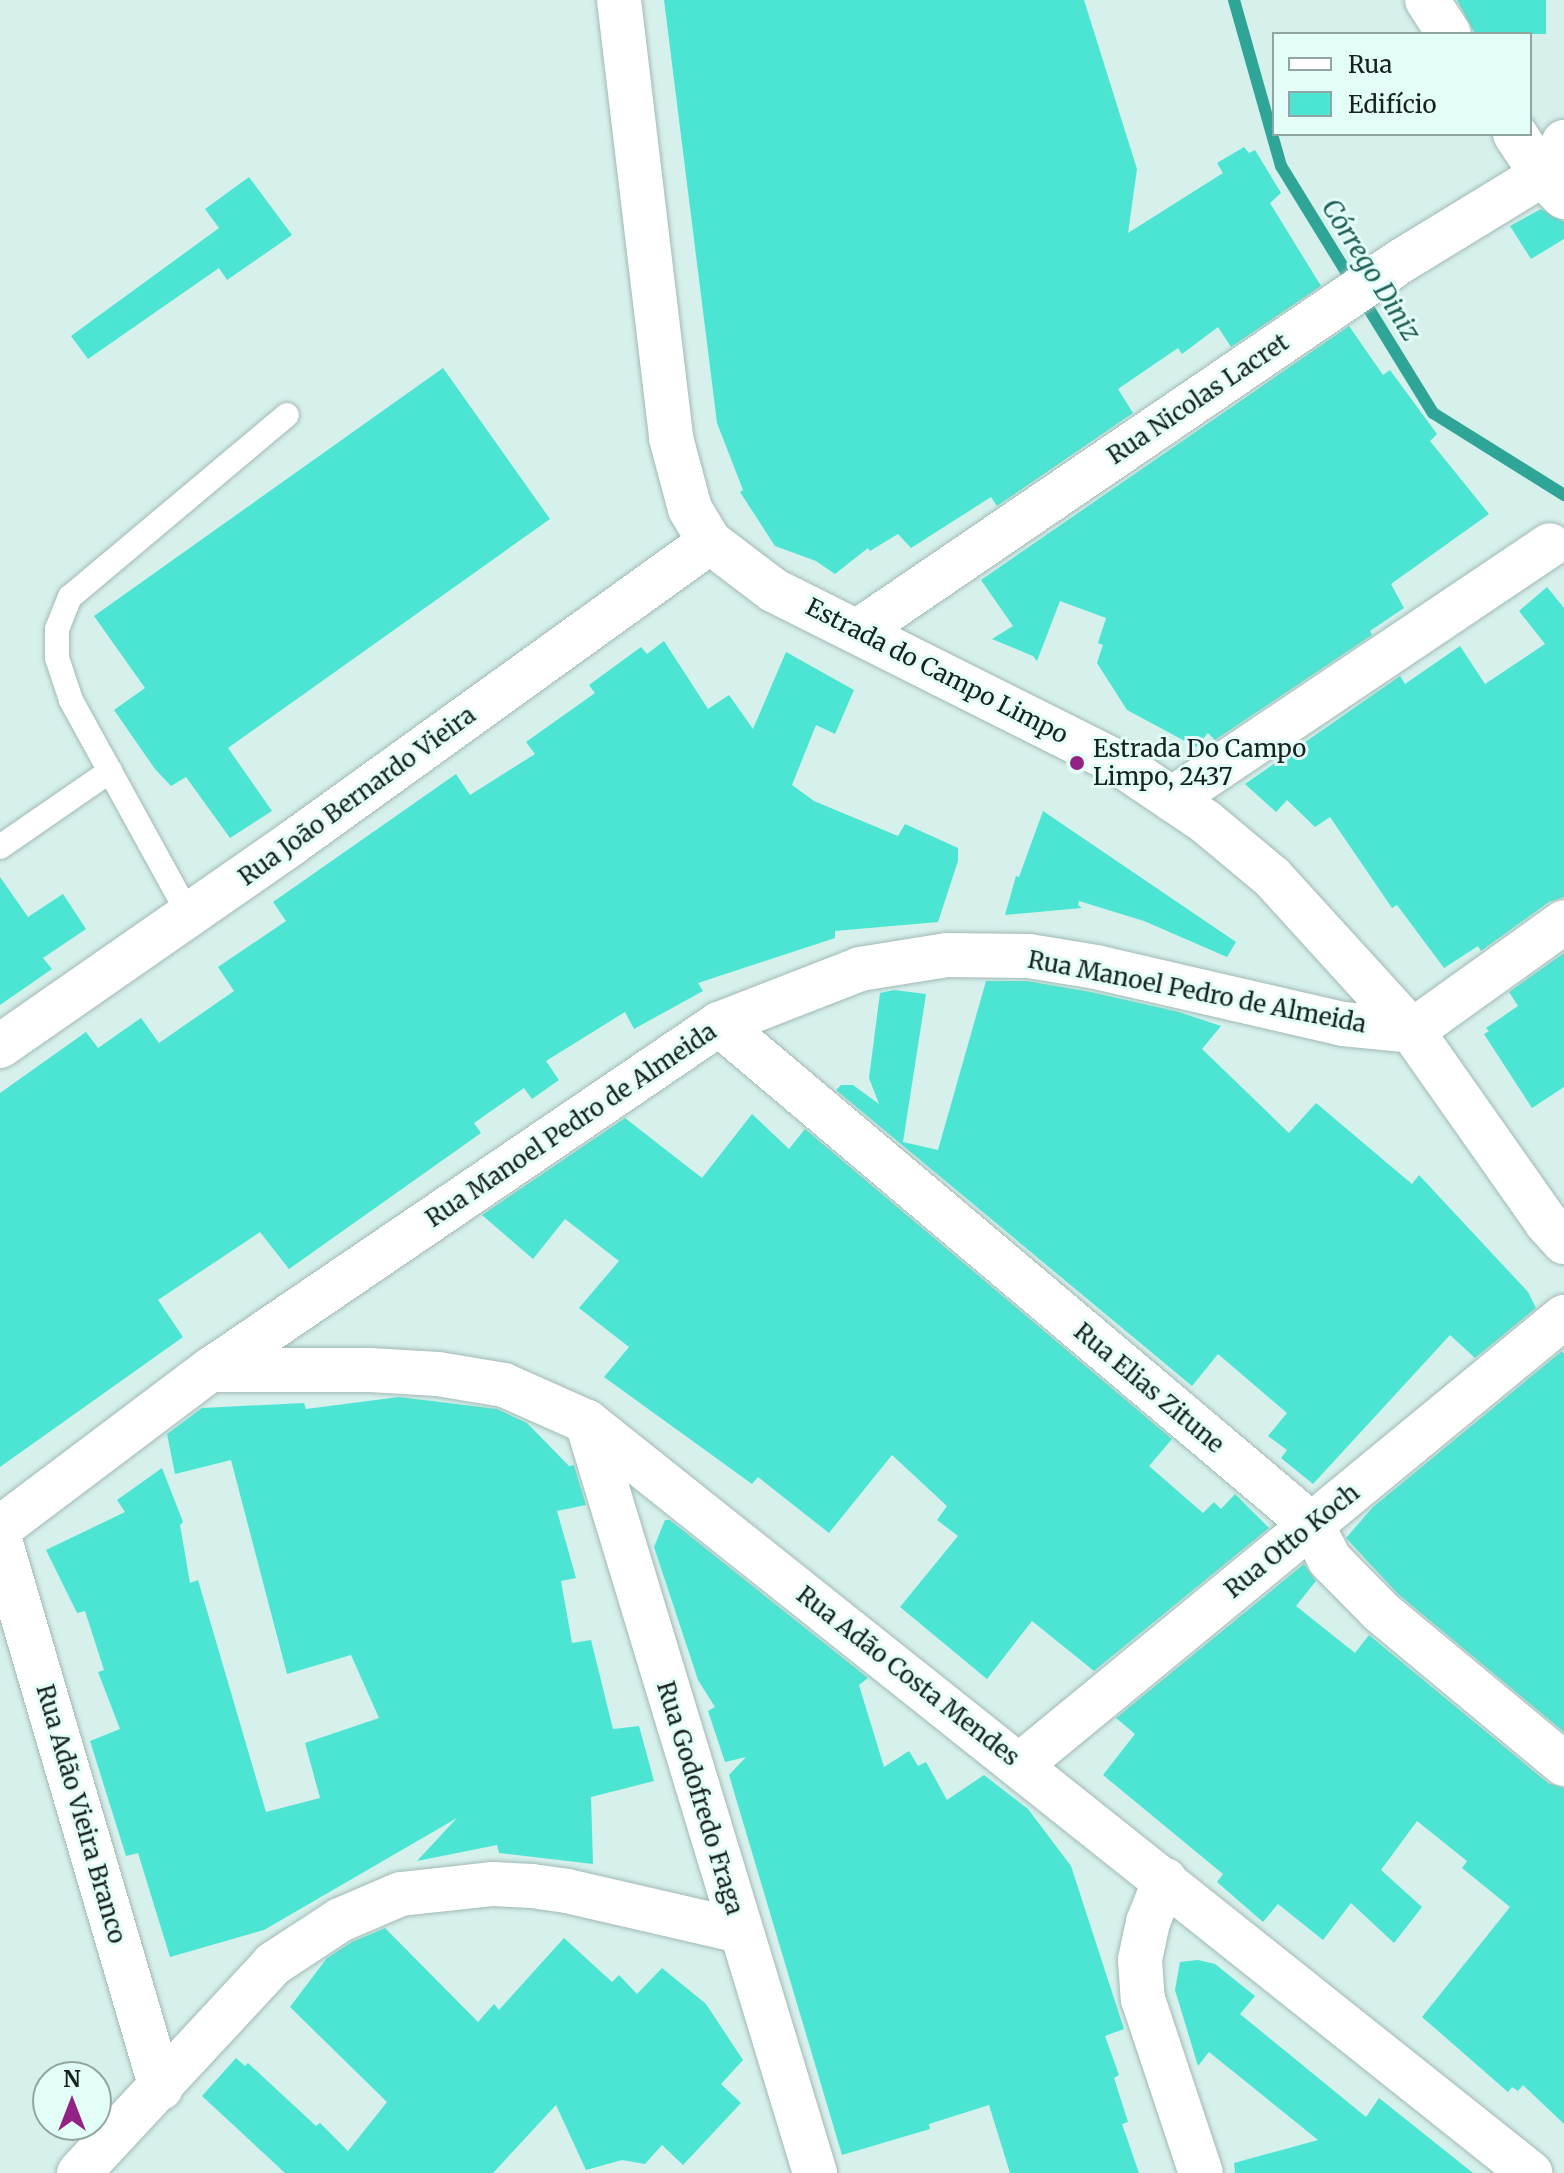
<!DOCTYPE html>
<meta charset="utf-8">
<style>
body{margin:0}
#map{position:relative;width:1564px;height:2173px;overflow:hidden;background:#d6f0ec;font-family:Merriweather,serif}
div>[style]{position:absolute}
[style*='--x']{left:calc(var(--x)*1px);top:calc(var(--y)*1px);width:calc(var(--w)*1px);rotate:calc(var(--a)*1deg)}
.stream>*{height:12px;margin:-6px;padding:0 6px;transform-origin:6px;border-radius:6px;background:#2fa598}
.building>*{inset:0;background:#4ce5d3}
.roads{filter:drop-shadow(0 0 2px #a0b9b5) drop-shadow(0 0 2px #a0b9b5)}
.lane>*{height:24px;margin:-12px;padding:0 12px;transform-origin:12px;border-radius:12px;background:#fff}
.street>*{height:44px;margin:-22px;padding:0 22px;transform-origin:22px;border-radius:22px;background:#fff}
.primary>*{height:44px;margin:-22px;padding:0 22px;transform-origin:22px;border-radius:22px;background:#fff}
.dots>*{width:22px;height:22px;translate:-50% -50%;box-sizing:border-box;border:4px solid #e3fef9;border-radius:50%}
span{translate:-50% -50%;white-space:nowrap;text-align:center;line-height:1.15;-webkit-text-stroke:6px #e3fef9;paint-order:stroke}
.street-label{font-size:24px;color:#17211f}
.poi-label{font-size:24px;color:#17211f}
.left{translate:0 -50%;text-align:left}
.water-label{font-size:26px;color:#205e56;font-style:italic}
.legend{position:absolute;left:1272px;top:32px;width:260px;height:104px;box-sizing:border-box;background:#e3fef9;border:2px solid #91a6a2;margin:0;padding:10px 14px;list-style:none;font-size:24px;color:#17211f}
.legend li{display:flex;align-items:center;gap:16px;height:40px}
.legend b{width:40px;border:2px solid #91a6a2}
.north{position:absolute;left:32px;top:2061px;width:80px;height:80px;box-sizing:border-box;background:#e3fef9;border:2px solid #91a6a2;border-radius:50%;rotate:0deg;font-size:22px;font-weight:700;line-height:32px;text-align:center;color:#17211f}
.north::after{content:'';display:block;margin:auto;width:28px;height:36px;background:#922384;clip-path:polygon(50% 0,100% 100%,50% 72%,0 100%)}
</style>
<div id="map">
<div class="stream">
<i style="--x:1234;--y:0;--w:173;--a:74.2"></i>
<i style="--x:1281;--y:166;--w:290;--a:58.4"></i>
<i style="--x:1433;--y:413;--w:155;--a:32"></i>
</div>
<div class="building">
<i style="clip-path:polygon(664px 0,1084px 0,1137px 169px,1128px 233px,1223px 173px,1217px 163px,1244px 147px,1249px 153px,1255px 150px,1281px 193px,1270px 203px,1321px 286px,1231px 347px,1218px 327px,1182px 354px,1178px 348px,1118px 389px,1133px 413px,997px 506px,991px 497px,911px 548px,898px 534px,870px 551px,868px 548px,835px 574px,816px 561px,775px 546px,740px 492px,743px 490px,717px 423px)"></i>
<i style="clip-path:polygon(1457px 0,1546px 0,1546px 34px,1475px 34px)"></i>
<i style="clip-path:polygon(249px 177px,292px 235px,227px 280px,219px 268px,88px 359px,71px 336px,219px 228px,205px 209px)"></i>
<i style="clip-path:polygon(1541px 209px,1564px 222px,1564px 239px,1531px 259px,1510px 226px)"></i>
<i style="clip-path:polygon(1349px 326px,1383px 375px,1390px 370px,1437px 434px,1430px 441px,1489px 514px,1391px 584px,1404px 608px,1370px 631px,1372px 635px,1215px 740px,1208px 733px,1196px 747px,1127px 710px,1097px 663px,1103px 645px,1098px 643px,1106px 618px,1060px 601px,1037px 661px,1033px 656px,992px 639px,1013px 626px,981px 580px)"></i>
<i style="clip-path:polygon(443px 368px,550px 519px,228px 748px,272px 811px,230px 838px,186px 777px,171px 786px,155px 769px,114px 710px,145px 688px,94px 616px)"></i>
<i style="clip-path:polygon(1547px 587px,1564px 608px,1564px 897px,1549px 902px,1481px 951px,1478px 946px,1444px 968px,1397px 905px,1392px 908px,1330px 817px,1315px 827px,1287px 800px,1276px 812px,1245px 784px,1400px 676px,1405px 684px,1460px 646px,1485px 684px,1545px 644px,1519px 611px)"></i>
<i style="clip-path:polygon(664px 641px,708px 709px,729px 695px,753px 729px,786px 652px,854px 690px,835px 734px,816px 725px,792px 785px,814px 801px,898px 836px,905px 824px,958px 848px,958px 861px,938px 922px,835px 931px,835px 938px,698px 983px,703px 991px,634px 1029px,625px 1012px,546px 1061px,559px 1080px,532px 1099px,524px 1088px,474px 1123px,481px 1133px,289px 1269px,260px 1232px,158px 1300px,183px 1337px,0 1467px,0 1093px,86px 1032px,98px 1048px,141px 1018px,159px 1043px,234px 991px,218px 967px,286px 921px,273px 902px,456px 774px,470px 795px,535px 754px,526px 742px,595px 693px,589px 685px,641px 647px,647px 654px)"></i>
<i style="clip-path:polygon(1043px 811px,1236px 942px,1227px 957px,1144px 921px,1079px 901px,1078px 905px,1082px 908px,1005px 915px,1016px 876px,1019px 877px)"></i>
<i style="clip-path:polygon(0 877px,28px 917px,63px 894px,86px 929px,43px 958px,52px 969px,0 1005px)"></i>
<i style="clip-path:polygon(1564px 953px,1564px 1087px,1532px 1108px,1484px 1034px,1489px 1031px,1486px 1028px,1518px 1006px,1509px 992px)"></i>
<i style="clip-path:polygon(986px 981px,1027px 981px,1091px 992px,1179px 1012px,1221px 1026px,1202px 1049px,1289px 1133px,1316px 1103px,1412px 1184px,1419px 1175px,1528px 1292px,1536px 1308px,1475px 1358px,1450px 1335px,1313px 1484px,1281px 1458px,1287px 1450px,1268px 1436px,1287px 1413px,1218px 1354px,1192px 1386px,836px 1090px,841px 1085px,853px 1085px,879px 1104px,869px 1078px,880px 993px,894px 990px,926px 994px,903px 1142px,938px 1150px)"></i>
<i style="clip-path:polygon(752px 1114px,789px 1149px,805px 1129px,1172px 1439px,1149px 1466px,1203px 1513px,1214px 1502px,1221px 1509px,1235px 1494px,1269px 1528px,1094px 1671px,1032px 1621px,987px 1679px,900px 1607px,958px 1536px,937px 1520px,947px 1506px,892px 1455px,829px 1533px,758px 1477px,752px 1484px,604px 1377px,629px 1347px,579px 1308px,619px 1261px,565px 1219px,533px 1259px,482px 1215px,625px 1118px,702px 1178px)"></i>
<i style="clip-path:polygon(1562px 1351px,1564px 1354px,1564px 1732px,1398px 1594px,1346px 1538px,1373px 1507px)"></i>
<i style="clip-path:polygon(399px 1397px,497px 1409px,527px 1423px,569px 1466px,574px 1465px,586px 1505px,557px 1511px,576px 1578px,561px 1581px,572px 1643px,591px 1640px,613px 1729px,639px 1726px,654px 1781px,591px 1797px,593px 1864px,499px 1853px,497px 1845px,417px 1861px,457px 1818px,264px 1930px,170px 1957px,138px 1853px,126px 1856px,90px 1741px,120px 1729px,98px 1672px,104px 1670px,85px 1611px,77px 1613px,46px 1550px,125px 1512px,117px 1500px,162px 1468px,183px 1522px,180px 1525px,190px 1583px,198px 1580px,266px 1812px,320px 1798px,305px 1743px,379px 1718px,351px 1655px,287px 1674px,231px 1460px,175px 1474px,167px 1434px,202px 1408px,304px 1403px,306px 1409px)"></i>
<i style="clip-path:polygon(665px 1520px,670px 1520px,868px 1678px,859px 1685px,884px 1767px,909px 1751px,918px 1766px,926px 1762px,947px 1800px,984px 1775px,1028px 1809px,1071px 1866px,1124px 2029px,1105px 2036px,1119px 2075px,1114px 2078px,1128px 2122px,1122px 2124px,1139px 2173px,1010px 2173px,989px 2105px,929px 2124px,930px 2129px,842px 2155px,729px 1775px,746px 1757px,725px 1762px,708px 1711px,715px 1707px,698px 1680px,654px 1547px)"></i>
<i style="clip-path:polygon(1304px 1564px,1316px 1581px,1296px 1606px,1355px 1653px,1369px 1635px,1548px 1783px,1564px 1788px,1564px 2124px,1523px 2085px,1518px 2091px,1512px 2087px,1508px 2092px,1422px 2017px,1510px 1907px,1462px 1868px,1467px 1861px,1417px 1821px,1381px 1870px,1422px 1907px,1394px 1943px,1351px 1903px,1323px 1940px,1278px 1904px,1263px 1922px,1217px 1882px,1223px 1874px,1103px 1775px,1135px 1734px,1116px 1718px)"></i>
<i style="clip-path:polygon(385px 1928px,478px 2022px,494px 2004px,499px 2010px,564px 1938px,612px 1982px,619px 1975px,637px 1994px,662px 1968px,706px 2004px,743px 2060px,721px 2084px,741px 2103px,683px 2165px,662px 2145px,645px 2164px,622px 2160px,586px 2170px,556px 2105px,493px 2173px,285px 2173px,202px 2096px,236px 2058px,245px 2066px,248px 2063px,316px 2126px,320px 2123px,348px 2151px,387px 2102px,290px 2007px,327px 1958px,352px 1942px)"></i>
<i style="clip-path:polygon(1198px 1960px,1215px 1964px,1255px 1996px,1240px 2014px,1366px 2117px,1379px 2098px,1473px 2173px,1235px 2173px,1234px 2163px,1318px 2140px,1209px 2052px,1198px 2066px,1175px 1990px,1180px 1962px)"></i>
</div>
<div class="roads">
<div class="lane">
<i style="--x:0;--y:847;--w:134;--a:-34.6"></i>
<i style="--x:189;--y:915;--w:245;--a:-118.8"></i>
<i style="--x:71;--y:700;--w:44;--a:-108.4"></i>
<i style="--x:57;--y:658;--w:29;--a:-90"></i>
<i style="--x:57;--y:629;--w:35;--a:-68"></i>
<i style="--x:70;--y:597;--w:283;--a:-40"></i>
</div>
<div class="street">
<i style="--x:1427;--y:0;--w:40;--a:57.1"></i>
<i style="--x:1515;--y:134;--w:49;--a:56.6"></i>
<i style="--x:1542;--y:175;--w:31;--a:45"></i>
<i style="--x:858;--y:631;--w:657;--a:-34.27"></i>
<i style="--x:1401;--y:261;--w:165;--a:-31.4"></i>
<i style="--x:1542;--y:175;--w:18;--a:-43"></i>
<i style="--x:1555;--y:163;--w:23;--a:-67"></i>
<i style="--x:1172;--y:799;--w:455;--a:-33.9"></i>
<i style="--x:719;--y:1024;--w:776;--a:40.19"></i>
<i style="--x:1312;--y:1525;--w:38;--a:63"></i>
<i style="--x:1329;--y:1559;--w:74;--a:45.5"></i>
<i style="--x:1381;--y:1612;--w:238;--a:39.7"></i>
<i style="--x:0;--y:1046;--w:356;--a:-34.8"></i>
<i style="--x:292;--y:843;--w:515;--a:-35.76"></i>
<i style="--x:210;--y:1370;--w:160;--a:0"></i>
<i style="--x:370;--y:1370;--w:68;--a:3.4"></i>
<i style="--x:438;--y:1374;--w:67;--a:9.5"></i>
<i style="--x:504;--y:1385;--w:91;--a:24"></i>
<i style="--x:587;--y:1422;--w:1206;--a:38.53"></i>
<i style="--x:587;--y:1422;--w:785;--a:73.11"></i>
<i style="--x:0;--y:1528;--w:263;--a:-37"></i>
<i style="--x:210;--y:1370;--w:615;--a:-34.21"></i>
<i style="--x:719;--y:1024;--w:151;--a:-21.3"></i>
<i style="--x:860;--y:969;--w:88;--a:-9.1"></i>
<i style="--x:947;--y:955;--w:82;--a:0.7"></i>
<i style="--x:1029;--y:956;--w:68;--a:9.3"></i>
<i style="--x:1096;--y:967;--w:253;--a:13"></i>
<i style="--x:1343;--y:1024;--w:69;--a:5.8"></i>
<i style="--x:1412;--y:1031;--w:187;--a:-35.6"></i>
<i style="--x:0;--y:1540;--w:571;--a:73.63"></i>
<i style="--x:1020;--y:1765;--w:705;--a:-39.47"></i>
<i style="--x:1165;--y:1880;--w:45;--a:112"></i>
<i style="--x:1148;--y:1922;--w:39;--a:102"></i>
<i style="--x:1140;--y:1960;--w:39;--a:86"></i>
<i style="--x:1143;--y:1999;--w:183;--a:71.6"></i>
<i style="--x:79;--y:2173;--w:285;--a:-47.1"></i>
<i style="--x:273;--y:1964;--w:80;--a:-33.3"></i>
<i style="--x:340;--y:1920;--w:66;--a:-23.1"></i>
<i style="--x:401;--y:1894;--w:93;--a:-6.2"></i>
<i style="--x:493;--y:1884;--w:39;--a:3"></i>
<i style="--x:532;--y:1886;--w:35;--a:8"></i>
<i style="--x:567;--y:1891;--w:178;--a:13"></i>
</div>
<div class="primary">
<i style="--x:619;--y:0;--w:441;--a:83.2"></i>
<i style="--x:671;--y:438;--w:73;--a:75"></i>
<i style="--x:690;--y:509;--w:39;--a:59"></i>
<i style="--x:710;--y:542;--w:79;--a:37.3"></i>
<i style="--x:773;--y:590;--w:385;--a:26.6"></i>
<i style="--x:1117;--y:762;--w:107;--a:34"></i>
<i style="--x:1206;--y:822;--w:86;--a:39.8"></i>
<i style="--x:1272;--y:877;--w:208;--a:47.7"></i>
<i style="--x:1412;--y:1031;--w:233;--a:54.9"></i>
<i style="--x:1546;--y:1222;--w:27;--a:48"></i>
</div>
</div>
<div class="dots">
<i style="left:1077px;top:763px;background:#922384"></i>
</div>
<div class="street-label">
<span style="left:1198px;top:399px;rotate:-34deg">Rua Nicolas Lacret</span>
<span style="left:937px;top:671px;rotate:27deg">Estrada do Campo Limpo</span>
<span style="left:357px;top:796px;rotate:-36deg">Rua João Bernardo Vieira</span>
<span style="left:1197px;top:992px;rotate:11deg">Rua Manoel Pedro de Almeida</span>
<span style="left:571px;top:1125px;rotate:-34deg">Rua Manoel Pedro de Almeida</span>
<span style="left:1149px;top:1388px;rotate:40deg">Rua Elias Zitune</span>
<span style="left:1292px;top:1541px;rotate:-39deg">Rua Otto Koch</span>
<span style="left:908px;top:1676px;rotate:38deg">Rua Adão Costa Mendes</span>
<span style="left:700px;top:1798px;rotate:73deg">Rua Godofredo Fraga</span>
<span style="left:81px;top:1814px;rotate:74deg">Rua Adão Vieira Branco</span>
</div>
<div class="poi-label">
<span class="left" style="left:1093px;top:763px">Estrada Do Campo<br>Limpo, 2437</span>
</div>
<div class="water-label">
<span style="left:1371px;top:270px;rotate:58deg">Córrego Diniz</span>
</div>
<ul class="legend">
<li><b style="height:10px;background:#fff"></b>Rua</li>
<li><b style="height:22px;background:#4ce5d3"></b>Edifício</li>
</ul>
<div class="north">N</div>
</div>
